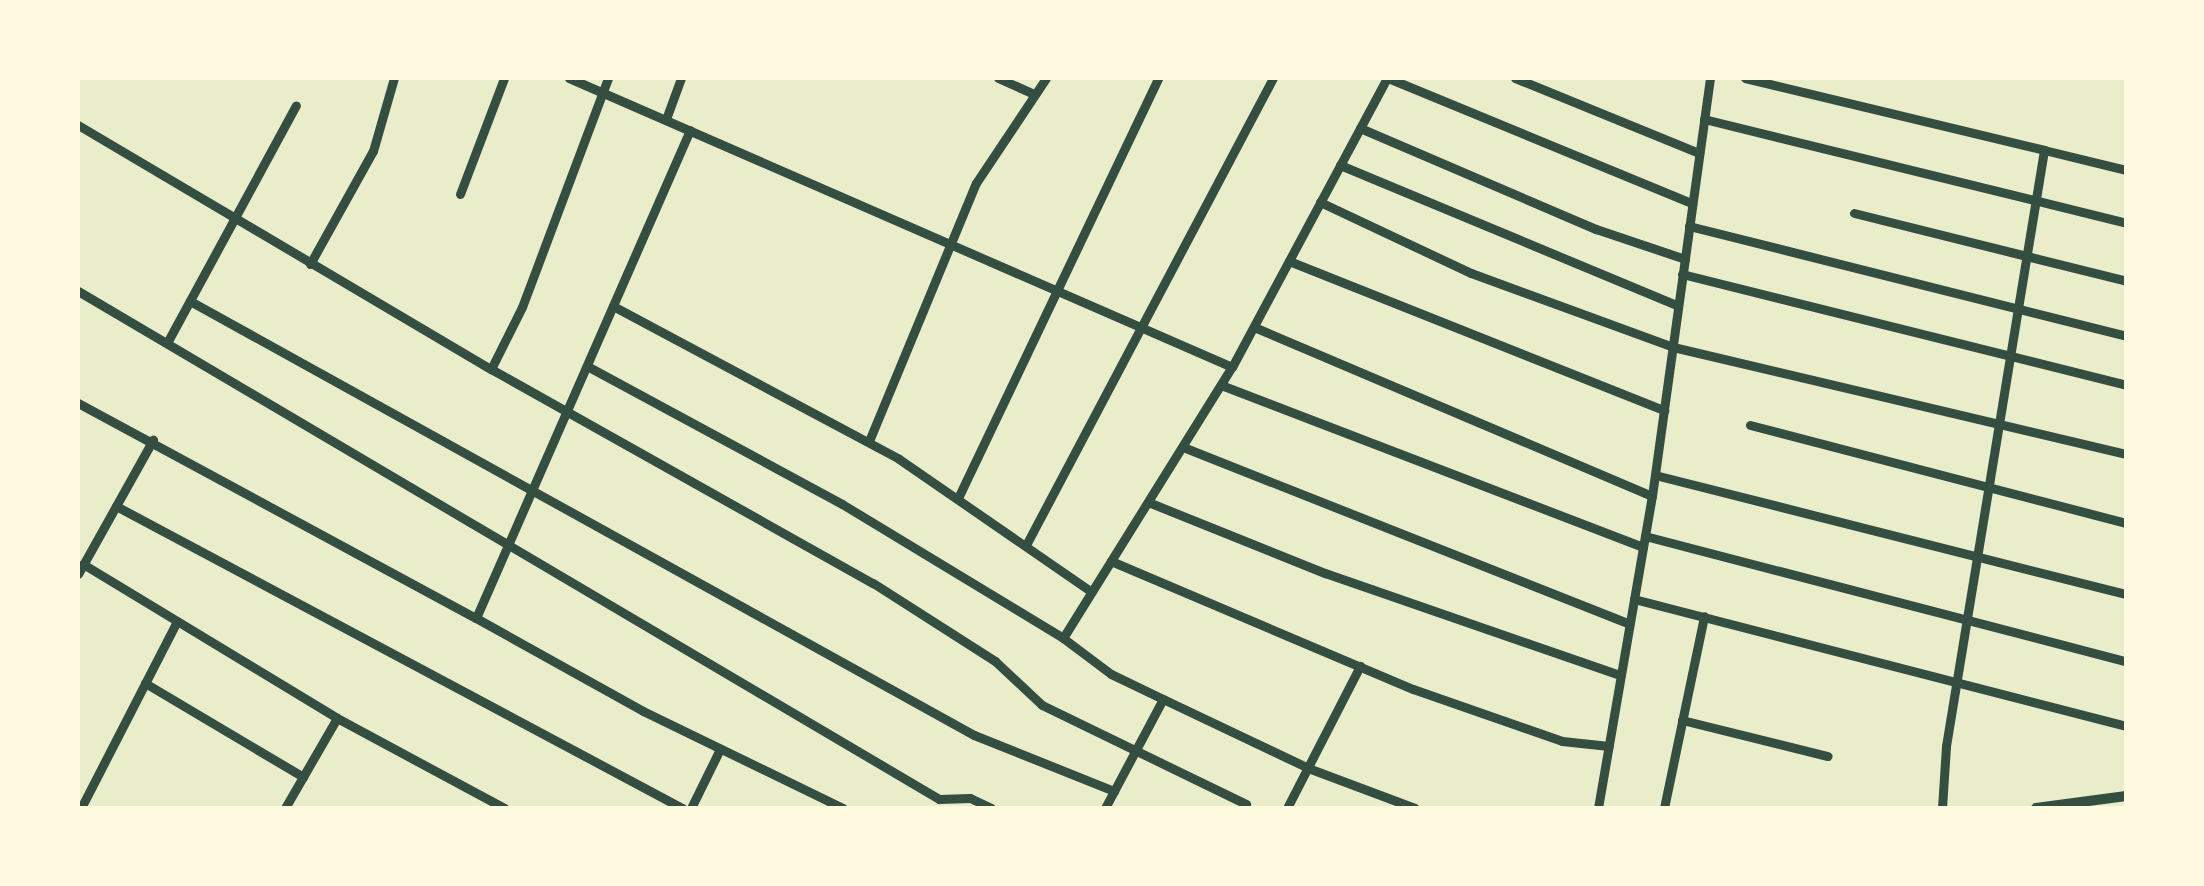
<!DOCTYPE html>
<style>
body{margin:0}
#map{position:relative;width:2204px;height:886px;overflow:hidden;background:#e9edc9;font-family:Raleway,sans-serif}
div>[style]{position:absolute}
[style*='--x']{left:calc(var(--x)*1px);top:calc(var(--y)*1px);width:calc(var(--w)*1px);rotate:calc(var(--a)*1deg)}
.minor>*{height:9px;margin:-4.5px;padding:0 4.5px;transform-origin:4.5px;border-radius:4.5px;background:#344e41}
.tertiary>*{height:10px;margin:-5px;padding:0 5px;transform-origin:5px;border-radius:5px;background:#344e41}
span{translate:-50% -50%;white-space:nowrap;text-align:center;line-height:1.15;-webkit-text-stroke:8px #fefae0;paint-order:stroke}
.frame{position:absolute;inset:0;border:80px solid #fefae0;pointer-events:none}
</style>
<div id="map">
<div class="minor">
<i style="--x:569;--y:78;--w:723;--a:23.55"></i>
<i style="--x:1232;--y:367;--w:328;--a:-61.8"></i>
<i style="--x:998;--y:78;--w:39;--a:24"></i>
<i style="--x:1388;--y:78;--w:329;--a:22.4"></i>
<i style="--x:1515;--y:78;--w:199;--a:22.2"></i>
<i style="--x:1745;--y:78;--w:308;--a:13.5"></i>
<i style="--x:666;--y:119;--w:44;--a:-69.9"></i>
<i style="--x:1704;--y:119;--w:435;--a:13.8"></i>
<i style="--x:78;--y:125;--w:480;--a:30.6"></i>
<i style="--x:491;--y:369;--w:438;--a:29.3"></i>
<i style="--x:873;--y:583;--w:145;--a:32.6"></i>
<i style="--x:995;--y:661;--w:64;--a:43.1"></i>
<i style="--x:1042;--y:705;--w:227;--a:25.9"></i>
<i style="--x:1360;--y:128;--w:257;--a:23.2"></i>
<i style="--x:1596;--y:229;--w:94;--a:18.6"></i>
<i style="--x:690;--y:130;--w:533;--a:113.68"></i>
<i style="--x:476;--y:618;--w:191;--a:29.1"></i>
<i style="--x:643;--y:711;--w:222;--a:25.9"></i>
<i style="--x:1340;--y:165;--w:366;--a:22.6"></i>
<i style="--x:460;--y:194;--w:124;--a:-69.2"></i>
<i style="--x:1320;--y:202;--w:167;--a:25.2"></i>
<i style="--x:1471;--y:273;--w:215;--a:20.1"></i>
<i style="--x:1673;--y:347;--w:465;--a:13.3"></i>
<i style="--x:1854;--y:213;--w:280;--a:14"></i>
<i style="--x:1689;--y:226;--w:451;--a:14.1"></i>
<i style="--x:1289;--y:261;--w:404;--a:21.7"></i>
<i style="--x:310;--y:264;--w:129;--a:-60.9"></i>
<i style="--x:373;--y:151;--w:76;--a:-74"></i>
<i style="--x:1682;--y:274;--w:458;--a:14"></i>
<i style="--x:78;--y:291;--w:1000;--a:30.54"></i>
<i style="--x:939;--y:799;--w:31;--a:-2"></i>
<i style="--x:970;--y:798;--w:23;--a:25"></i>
<i style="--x:190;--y:301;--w:896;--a:28.97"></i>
<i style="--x:974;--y:735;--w:151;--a:21.8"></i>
<i style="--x:613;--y:306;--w:324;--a:28.1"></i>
<i style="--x:899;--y:459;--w:234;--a:34.6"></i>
<i style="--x:1254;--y:327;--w:432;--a:23"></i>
<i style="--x:168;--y:341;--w:268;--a:-61.5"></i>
<i style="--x:587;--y:366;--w:290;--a:28.4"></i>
<i style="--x:842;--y:504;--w:258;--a:31.2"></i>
<i style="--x:491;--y:369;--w:69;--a:-63.4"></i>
<i style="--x:522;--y:307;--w:245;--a:-69.4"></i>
<i style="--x:1221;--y:385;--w:452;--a:21"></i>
<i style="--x:78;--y:403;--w:452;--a:28.4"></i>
<i style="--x:1750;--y:425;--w:389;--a:14.6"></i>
<i style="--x:869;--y:441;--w:279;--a:-67.5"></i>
<i style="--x:976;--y:183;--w:126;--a:-56.3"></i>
<i style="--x:1183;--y:447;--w:480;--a:21.6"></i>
<i style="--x:1655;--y:475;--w:486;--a:14.2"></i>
<i style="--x:958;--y:498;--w:465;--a:-64.5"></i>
<i style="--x:1148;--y:502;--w:191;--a:21.9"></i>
<i style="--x:1325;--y:573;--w:312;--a:19.1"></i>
<i style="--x:116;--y:506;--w:642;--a:28.08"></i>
<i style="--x:1645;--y:536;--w:497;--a:14.6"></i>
<i style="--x:1026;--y:545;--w:528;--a:-62.13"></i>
<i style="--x:1111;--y:561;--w:328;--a:23"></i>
<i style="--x:1413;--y:689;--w:158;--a:19.2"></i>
<i style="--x:1562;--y:741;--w:47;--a:6.1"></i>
<i style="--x:83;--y:564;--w:297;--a:31.2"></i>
<i style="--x:337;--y:718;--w:190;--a:28.3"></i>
<i style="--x:78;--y:574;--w:154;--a:-60.8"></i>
<i style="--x:1634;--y:599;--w:508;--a:14.47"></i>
<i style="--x:145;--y:683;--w:184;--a:30.7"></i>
<i style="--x:1163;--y:699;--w:161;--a:25.4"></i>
<i style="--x:1308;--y:768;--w:114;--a:20.5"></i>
<i style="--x:1682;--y:720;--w:150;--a:13.9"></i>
<i style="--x:81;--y:808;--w:210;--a:-62.8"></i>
<i style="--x:285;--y:808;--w:104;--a:-60"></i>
<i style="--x:691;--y:808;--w:66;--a:-63.8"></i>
<i style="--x:1105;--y:808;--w:123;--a:-62"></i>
<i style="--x:1163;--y:699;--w:58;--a:-154.3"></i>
<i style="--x:1111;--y:674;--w:60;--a:-143.1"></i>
<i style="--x:1063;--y:638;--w:319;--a:-58.1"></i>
<i style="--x:1287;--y:808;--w:160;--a:-62.8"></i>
<i style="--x:1598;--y:808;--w:317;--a:-80.2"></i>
<i style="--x:1652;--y:496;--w:422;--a:-82.1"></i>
<i style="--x:1664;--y:808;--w:196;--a:-78.2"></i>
<i style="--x:1942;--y:808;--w:62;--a:-86.3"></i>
<i style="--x:1946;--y:746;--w:604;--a:-80.66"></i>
<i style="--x:2044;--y:150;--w:84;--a:13.7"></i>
</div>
<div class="tertiary">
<i style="--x:2036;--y:808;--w:91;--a:-7.6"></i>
</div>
<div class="frame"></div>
</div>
